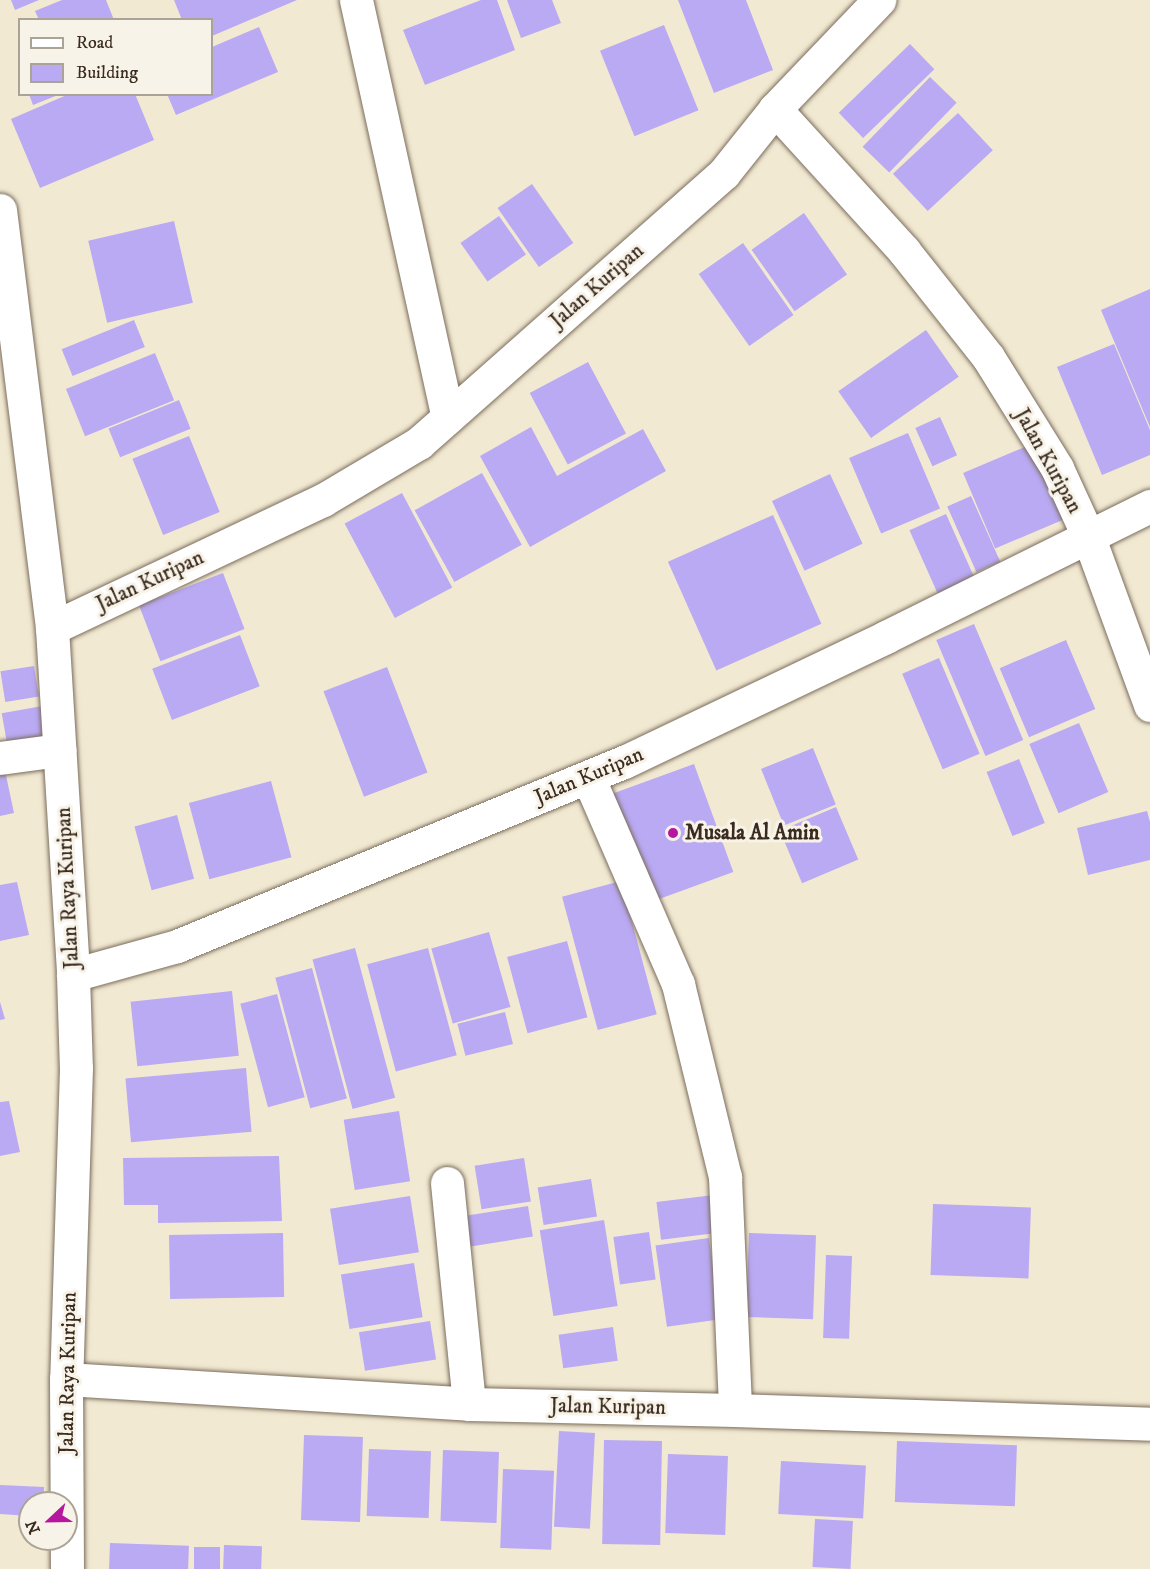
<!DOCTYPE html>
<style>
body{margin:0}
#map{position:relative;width:1150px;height:1569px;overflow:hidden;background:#f2e9d2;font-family:"IM FELL DW Pica",serif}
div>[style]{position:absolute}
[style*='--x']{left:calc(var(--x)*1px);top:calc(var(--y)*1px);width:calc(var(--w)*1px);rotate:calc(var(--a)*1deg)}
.building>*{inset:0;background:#baa9f3;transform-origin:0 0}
.roads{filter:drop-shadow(0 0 2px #7b6d5d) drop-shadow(0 0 2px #7b6d5d)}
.minor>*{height:33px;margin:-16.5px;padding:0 16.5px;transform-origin:16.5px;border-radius:16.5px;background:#fff}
.dots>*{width:16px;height:16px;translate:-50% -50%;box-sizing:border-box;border:3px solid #f7f3e8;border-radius:50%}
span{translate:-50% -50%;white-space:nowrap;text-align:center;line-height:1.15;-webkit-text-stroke:6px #f7f3e8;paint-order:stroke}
.street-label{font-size:21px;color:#3b2a1e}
.poi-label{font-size:21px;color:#3b2a1e;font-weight:700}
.left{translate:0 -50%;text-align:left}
.legend{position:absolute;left:18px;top:18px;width:195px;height:78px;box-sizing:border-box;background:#f7f3e8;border:2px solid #aca397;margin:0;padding:8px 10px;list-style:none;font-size:18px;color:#3b2a1e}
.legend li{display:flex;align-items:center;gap:12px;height:30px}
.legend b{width:30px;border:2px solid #aca397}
.north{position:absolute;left:18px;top:1491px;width:60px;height:60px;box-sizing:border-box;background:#f7f3e8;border:2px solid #aca397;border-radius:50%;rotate:248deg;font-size:16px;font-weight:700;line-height:24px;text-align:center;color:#3b2a1e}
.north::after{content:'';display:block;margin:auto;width:21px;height:27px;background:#b5179e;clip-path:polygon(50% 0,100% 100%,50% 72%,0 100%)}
</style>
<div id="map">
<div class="building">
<i style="clip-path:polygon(11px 0,39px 0,15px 10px)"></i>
<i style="clip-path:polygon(62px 0,106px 0,114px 20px,39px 20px,35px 11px)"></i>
<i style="clip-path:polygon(174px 0,297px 0,212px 36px,212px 20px,182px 20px)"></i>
<i style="clip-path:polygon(481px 0,497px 0,515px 50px,425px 85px,403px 30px)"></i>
<i style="clip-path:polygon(507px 0,552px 0,561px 23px,521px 38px)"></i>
<i style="clip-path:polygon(678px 0,746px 0,773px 70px,714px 93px)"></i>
<i style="left:664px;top:25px;width:92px;height:69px;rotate:68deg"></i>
<i style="clip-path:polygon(259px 27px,278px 72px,176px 115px,167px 94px,212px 94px,212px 47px)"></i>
<i style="left:910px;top:44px;width:35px;height:99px;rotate:46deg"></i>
<i style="left:930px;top:77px;width:37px;height:97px;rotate:44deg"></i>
<i style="clip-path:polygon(29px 94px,58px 94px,58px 95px,33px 105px)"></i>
<i style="clip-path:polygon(69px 94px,135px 94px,154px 140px,40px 188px,11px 119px)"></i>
<i style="left:958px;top:113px;width:51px;height:89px;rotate:47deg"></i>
<i style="left:532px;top:184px;width:72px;height:42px;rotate:55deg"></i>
<i style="left:804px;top:213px;width:75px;height:64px;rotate:55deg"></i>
<i style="left:499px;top:216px;width:47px;height:47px;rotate:55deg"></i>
<i style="left:174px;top:221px;width:84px;height:88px;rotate:77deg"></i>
<i style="left:743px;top:243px;width:88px;height:54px;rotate:55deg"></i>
<i style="clip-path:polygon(1150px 289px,1150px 427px,1101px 310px)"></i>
<i style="left:134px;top:320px;width:29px;height:78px;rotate:68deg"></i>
<i style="left:926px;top:330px;width:57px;height:107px;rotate:55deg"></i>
<i style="clip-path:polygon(1114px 344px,1150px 430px,1150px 455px,1102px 475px,1057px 367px)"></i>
<i style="left:155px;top:353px;width:51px;height:96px;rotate:68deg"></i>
<i style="left:588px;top:362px;width:81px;height:66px;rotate:62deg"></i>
<i style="left:179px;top:400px;width:31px;height:76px;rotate:68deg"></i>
<i style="left:940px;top:417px;width:42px;height:27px;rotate:66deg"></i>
<i style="clip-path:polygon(531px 427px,557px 476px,643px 429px,666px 471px,530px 547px,480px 456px)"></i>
<i style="left:908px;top:433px;width:82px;height:64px;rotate:67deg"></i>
<i style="left:189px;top:436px;width:82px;height:61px;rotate:68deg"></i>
<i style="left:1034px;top:443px;width:82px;height:77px;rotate:67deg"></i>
<i style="left:482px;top:473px;width:82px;height:77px;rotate:61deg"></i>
<i style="left:830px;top:474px;width:77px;height:64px;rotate:65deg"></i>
<i style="left:402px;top:493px;width:107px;height:65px;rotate:62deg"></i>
<i style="left:971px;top:496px;width:72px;height:26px;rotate:66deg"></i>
<i style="left:946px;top:514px;width:69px;height:40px;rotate:66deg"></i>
<i style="left:773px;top:515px;width:119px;height:115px;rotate:66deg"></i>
<i style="left:223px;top:573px;width:60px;height:90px;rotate:69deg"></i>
<i style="left:974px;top:624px;width:126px;height:41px;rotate:67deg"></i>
<i style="left:240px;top:635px;width:55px;height:94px;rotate:69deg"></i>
<i style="left:1066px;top:640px;width:75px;height:72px;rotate:67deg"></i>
<i style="left:939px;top:658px;width:104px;height:40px;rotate:67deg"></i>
<i style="left:34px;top:666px;width:31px;height:34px;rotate:81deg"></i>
<i style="left:387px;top:667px;width:113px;height:68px;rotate:69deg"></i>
<i style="left:48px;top:705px;width:41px;height:47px;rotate:80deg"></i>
<i style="left:1079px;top:723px;width:75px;height:54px;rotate:67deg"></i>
<i style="left:813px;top:748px;width:61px;height:56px;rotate:68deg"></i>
<i style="left:1019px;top:759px;width:69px;height:35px;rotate:68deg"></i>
<i style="left:694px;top:764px;width:115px;height:87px;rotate:70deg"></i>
<i style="clip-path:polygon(4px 766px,14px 813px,0 816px,0 767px)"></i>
<i style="left:271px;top:781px;width:79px;height:85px;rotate:75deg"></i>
<i style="left:836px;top:807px;width:57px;height:61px;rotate:67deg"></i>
<i style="clip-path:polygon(1147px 811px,1150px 822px,1150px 860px,1088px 875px,1077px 828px)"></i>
<i style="left:177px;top:815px;width:66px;height:44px;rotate:75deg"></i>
<i style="left:621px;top:881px;width:138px;height:61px;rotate:75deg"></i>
<i style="clip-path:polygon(17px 882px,29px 935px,0 941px,0 885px)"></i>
<i style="left:489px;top:932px;width:78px;height:60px;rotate:74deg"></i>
<i style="left:567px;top:941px;width:79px;height:62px;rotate:75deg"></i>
<i style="left:355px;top:948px;width:155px;height:44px;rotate:75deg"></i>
<i style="left:428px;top:948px;width:111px;height:63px;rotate:75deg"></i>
<i style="left:312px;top:968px;width:135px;height:38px;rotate:75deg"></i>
<i style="left:232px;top:991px;width:65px;height:102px;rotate:84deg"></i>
<i style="left:277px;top:994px;width:107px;height:38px;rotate:75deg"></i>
<i style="clip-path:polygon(0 1002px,5px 1019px,0 1020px)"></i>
<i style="left:505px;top:1012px;width:33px;height:49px;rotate:76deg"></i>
<i style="left:246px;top:1068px;width:64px;height:121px;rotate:85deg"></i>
<i style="clip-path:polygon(9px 1101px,20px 1152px,0 1156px,0 1102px)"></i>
<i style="left:399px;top:1111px;width:71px;height:56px;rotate:81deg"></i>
<i style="clip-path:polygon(279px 1156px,282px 1221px,158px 1223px,158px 1205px,124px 1205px,123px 1158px)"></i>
<i style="left:524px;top:1158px;width:44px;height:50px;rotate:81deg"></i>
<i style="left:591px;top:1179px;width:38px;height:54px;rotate:81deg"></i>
<i style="left:714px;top:1195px;width:38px;height:58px;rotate:83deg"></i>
<i style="left:410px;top:1196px;width:57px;height:81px;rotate:81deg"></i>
<i style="left:933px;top:1204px;width:98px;height:71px;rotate:2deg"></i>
<i style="left:528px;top:1206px;width:31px;height:63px;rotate:81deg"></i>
<i style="left:604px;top:1220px;width:87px;height:65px;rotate:81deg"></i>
<i style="left:649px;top:1232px;width:48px;height:36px;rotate:82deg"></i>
<i style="left:283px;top:1233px;width:64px;height:114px;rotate:89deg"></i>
<i style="left:749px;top:1233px;width:67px;height:84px;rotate:2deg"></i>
<i style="left:709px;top:1238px;width:82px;height:54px;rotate:82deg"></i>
<i style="left:826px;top:1255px;width:26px;height:83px;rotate:2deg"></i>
<i style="left:414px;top:1263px;width:55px;height:74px;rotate:81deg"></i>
<i style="left:430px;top:1321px;width:39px;height:72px;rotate:81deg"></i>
<i style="left:613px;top:1327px;width:34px;height:55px;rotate:82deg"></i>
<i style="left:559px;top:1431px;width:36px;height:96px;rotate:3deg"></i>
<i style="left:304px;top:1435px;width:59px;height:85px;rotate:2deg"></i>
<i style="left:604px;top:1440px;width:58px;height:104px;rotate:1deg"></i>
<i style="left:897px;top:1441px;width:120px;height:61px;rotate:2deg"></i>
<i style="left:369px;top:1449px;width:62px;height:67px;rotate:2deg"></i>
<i style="left:443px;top:1450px;width:56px;height:71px;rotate:2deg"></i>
<i style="left:668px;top:1454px;width:60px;height:79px;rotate:2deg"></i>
<i style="left:781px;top:1461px;width:85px;height:53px;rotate:3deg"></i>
<i style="left:503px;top:1469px;width:51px;height:79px;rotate:2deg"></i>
<i style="clip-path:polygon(0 1485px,44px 1487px,43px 1503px,30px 1503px,30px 1516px,0 1514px)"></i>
<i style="left:815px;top:1519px;width:38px;height:48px;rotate:3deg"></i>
<i style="left:110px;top:1543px;width:79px;height:26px;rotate:2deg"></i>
<i style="left:224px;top:1545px;width:38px;height:24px;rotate:2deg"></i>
<i style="left:194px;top:1547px;width:26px;height:22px"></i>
</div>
<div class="roads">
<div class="minor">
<i style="--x:356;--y:0;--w:427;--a:77.6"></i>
<i style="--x:775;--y:109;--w:192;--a:47.7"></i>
<i style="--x:904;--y:251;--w:135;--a:51.6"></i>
<i style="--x:988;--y:357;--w:131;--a:58.1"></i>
<i style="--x:1057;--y:468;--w:77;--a:65.4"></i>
<i style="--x:1089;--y:538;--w:178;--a:69.9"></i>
<i style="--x:0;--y:210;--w:421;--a:82.9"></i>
<i style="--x:52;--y:628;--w:348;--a:86.5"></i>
<i style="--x:73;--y:975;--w:93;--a:88.2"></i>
<i style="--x:76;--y:1068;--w:311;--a:91.8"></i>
<i style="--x:66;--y:1379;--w:190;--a:89.7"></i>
<i style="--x:52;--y:628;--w:300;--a:-25.3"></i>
<i style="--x:323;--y:500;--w:112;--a:-30.7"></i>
<i style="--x:419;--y:443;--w:407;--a:-41.5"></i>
<i style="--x:724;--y:173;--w:82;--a:-51.4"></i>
<i style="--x:775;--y:109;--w:151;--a:-46.3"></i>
<i style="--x:0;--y:758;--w:60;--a:-7.7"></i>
<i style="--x:588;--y:777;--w:226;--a:66.5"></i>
<i style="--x:678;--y:984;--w:199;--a:76.3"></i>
<i style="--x:725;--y:1177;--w:233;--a:87.5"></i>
<i style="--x:73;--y:975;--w:108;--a:-15.6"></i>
<i style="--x:177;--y:946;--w:483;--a:-22.4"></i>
<i style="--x:624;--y:762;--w:290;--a:-25.5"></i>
<i style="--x:886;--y:637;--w:295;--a:-26.4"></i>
<i style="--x:447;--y:1183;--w:222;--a:84.3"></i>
<i style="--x:66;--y:1379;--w:404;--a:3.5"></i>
<i style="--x:469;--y:1404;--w:266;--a:1.3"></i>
<i style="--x:735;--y:1410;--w:415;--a:1.9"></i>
</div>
</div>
<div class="dots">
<i style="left:673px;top:833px;background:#b5179e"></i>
</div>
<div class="street-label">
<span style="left:597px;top:286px;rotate:-41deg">Jalan Kuripan</span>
<span style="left:1048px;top:461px;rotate:61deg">Jalan Kuripan</span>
<span style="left:150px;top:581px;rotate:-25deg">Jalan Kuripan</span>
<span style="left:589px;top:776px;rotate:-23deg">Jalan Kuripan</span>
<span style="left:68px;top:888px;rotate:-93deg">Jalan Raya Kuripan</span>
<span style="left:68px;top:1373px;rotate:-89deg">Jalan Raya Kuripan</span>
<span style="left:608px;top:1407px;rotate:1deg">Jalan Kuripan</span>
</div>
<div class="poi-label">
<span class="left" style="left:685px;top:833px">Musala Al Amin</span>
</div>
<ul class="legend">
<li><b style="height:8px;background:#fff"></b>Road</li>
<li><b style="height:16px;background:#baa9f3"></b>Building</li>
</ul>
<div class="north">N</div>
</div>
